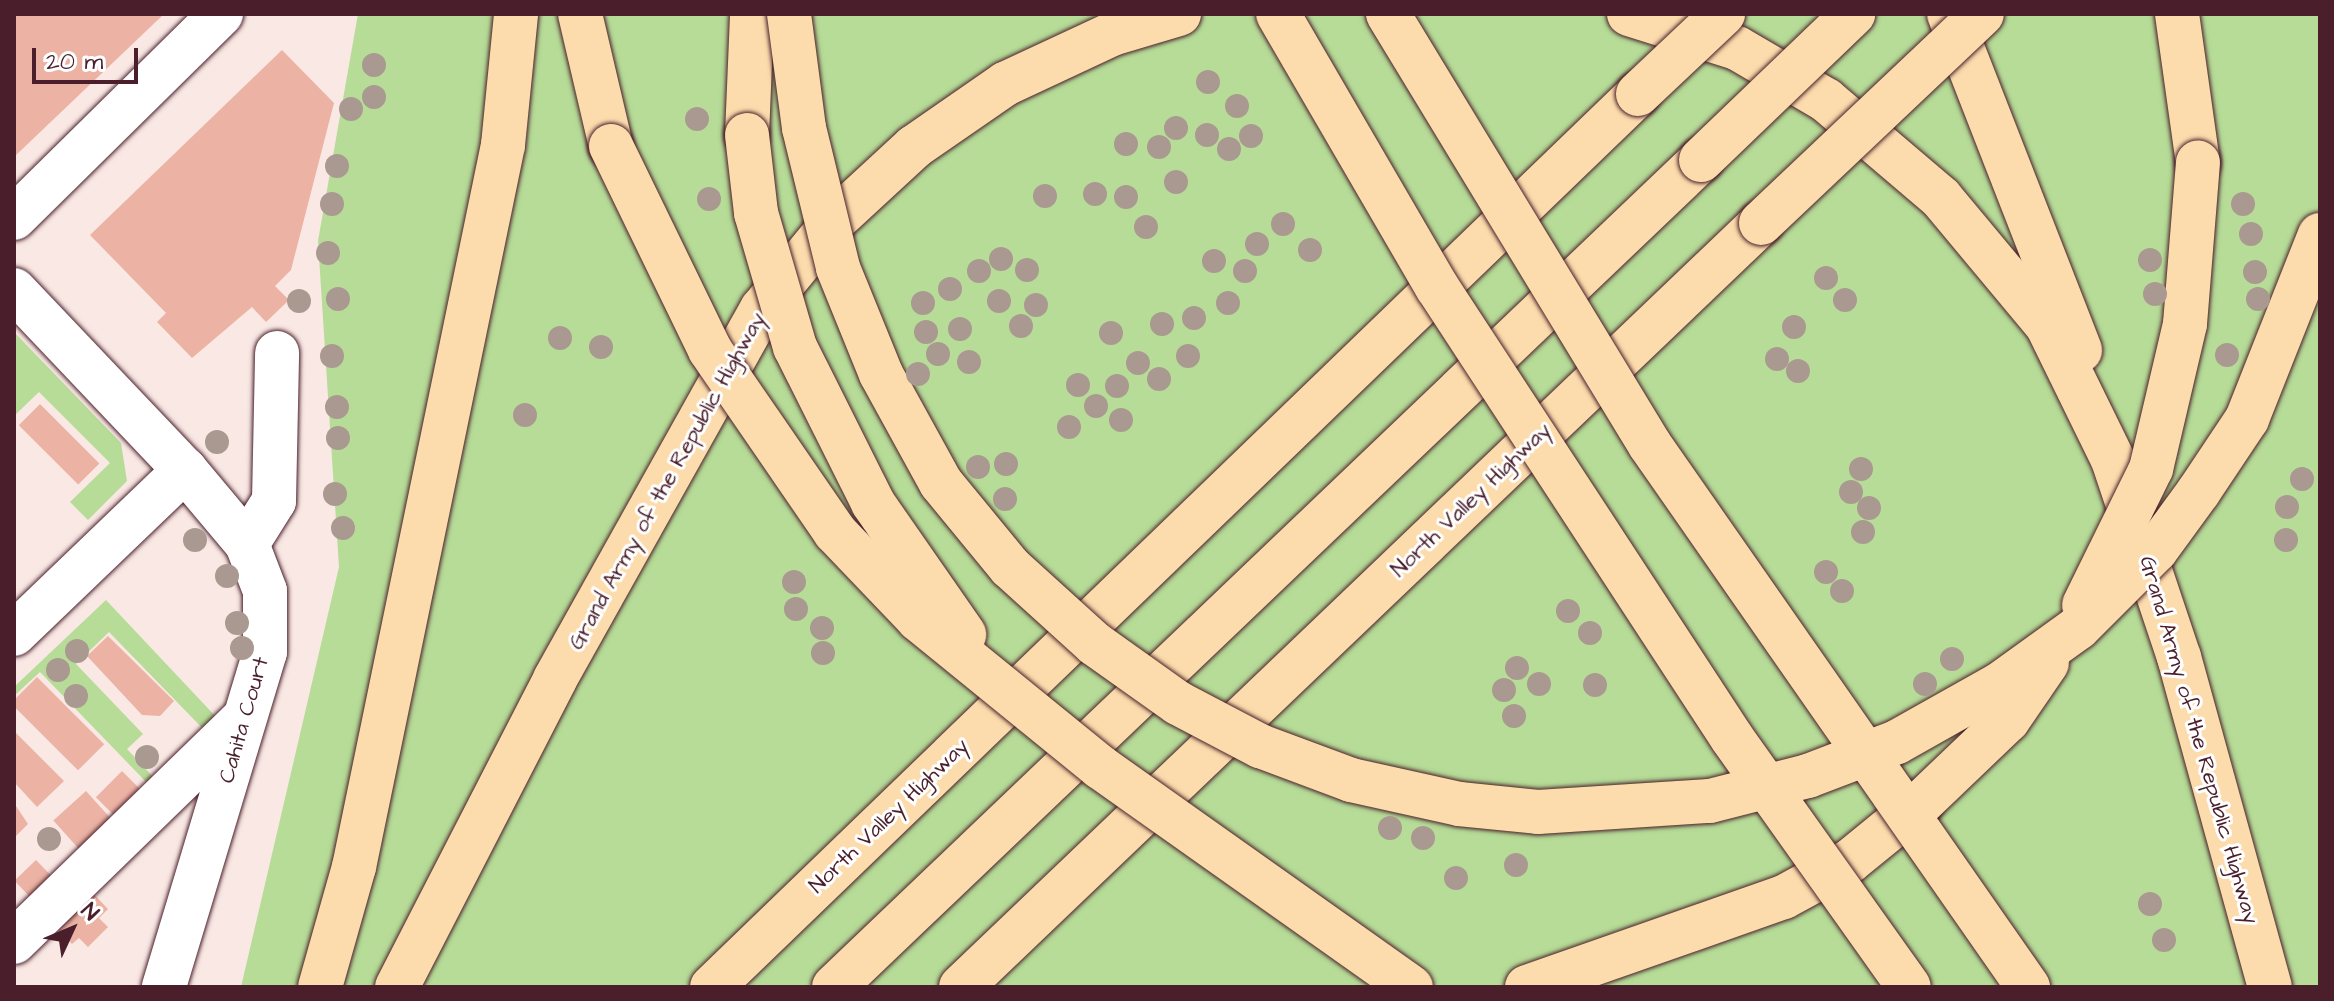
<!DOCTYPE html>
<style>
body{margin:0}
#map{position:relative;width:2334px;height:1001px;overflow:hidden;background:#f9e8e4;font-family:"Architects Daughter",sans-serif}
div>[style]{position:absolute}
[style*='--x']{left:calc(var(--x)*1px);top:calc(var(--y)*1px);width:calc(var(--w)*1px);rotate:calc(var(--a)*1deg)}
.green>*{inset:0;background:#b6dc97}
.building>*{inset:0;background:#ecb3a4;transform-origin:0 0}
.roads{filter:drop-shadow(0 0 2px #4a1f2b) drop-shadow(0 0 2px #4a1f2b)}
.minor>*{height:44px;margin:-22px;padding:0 22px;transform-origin:22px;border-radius:22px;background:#fff}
.highway>*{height:44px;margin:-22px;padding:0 22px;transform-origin:22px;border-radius:22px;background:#fcdcac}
.bridges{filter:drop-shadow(0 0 2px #4a1f2b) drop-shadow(0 0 2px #4a1f2b)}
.highway-bridge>*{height:44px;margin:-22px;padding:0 22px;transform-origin:22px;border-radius:22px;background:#fcdcac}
.trees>*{width:24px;height:24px;margin:-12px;border-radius:50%;background:#aa9990}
span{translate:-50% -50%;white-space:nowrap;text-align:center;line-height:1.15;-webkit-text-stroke:6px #fff;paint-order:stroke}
.street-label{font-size:22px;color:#4a1f2b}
.frame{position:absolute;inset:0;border:16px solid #4a1f2b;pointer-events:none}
.north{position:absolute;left:32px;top:889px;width:80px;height:80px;-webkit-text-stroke:6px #fff;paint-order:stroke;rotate:46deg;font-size:22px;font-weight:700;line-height:32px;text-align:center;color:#4a1f2b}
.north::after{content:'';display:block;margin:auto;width:28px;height:36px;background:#4a1f2b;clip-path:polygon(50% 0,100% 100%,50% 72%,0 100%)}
.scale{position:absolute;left:32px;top:48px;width:106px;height:36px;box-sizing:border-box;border:4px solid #4a1f2b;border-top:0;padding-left:10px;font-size:24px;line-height:28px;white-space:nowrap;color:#4a1f2b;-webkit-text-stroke:6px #fff;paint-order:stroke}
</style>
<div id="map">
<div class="green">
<i style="clip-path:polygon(358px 14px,2320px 14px,2320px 987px,241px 987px,339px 567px,318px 241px)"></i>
<i style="clip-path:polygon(14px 332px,121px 443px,127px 481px,88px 520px,70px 502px,110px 463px,39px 392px,14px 416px)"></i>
<i style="clip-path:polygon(106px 600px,218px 719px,210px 736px,109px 632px,76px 664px,143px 734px,127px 749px,156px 780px,150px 786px,40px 672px,14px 696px,14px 687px)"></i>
</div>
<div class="building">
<i style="clip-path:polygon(14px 14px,164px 14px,14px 157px)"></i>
<i style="clip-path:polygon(282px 50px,334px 103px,291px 270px,275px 286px,289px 300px,266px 322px,252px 307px,192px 358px,157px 322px,166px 313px,90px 235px)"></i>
<i style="left:40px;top:404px;width:84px;height:30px;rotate:45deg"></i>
<i style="clip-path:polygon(108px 636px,174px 701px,160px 716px,142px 715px,87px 656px)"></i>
<i style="left:37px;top:677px;width:95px;height:37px;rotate:45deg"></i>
<i style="clip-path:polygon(14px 731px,64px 781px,37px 807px,14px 782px)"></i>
<i style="left:122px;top:771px;width:37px;height:37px;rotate:45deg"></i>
<i style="left:86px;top:791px;width:39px;height:44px;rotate:48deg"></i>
<i style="clip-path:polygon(14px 803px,28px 824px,14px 838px)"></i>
<i style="left:36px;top:860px;width:29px;height:30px;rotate:46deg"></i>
<i style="clip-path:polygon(83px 883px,108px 909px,99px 918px,108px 927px,88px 947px,79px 938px,72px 944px,47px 919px)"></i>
</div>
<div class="roads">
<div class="minor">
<i style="--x:14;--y:218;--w:291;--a:-44.6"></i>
<i style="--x:14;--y:290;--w:248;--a:46.5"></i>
<i style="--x:185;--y:470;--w:97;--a:50"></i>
<i style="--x:247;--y:544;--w:50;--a:69"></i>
<i style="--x:265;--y:591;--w:61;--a:90"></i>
<i style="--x:265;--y:652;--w:350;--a:106.8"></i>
<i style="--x:247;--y:544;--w:51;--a:-57.9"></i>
<i style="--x:274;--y:501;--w:148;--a:-88.8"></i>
<i style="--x:14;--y:634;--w:237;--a:-43.8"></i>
<i style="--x:14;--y:942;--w:321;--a:-44.2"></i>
</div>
<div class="highway">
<i style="--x:580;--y:14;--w:136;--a:76.8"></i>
<i style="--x:1629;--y:14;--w:113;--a:17.5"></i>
<i style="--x:1737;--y:48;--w:103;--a:30.3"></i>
<i style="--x:1826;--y:100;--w:151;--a:40.4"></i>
<i style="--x:1941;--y:198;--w:165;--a:50.2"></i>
<i style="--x:2047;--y:325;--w:150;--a:63.9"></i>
<i style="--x:2113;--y:460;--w:208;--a:71.5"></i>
<i style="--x:2179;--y:657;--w:342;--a:74.6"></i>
<i style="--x:1949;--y:14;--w:361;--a:68.7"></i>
<i style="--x:2177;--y:14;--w:150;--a:82"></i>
<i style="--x:747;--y:135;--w:121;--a:-87.6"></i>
<i style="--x:320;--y:987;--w:125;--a:-74.2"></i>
<i style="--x:354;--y:867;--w:737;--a:-78.34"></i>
<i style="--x:503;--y:145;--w:132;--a:-84.3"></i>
<i style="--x:397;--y:987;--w:346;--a:-62.8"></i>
<i style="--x:555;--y:679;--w:424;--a:-60.8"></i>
<i style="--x:762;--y:309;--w:115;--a:-50.6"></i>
<i style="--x:835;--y:220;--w:108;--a:-42.7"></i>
<i style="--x:914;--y:147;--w:111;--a:-34.7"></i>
<i style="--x:1005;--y:84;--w:118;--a:-25"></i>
<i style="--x:1112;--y:34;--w:70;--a:-16.6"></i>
<i style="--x:712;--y:987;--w:1286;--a:-43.96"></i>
<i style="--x:834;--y:987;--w:1198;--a:-43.65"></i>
<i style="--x:961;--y:987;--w:1106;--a:-43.68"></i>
<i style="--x:1527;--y:987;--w:272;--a:-19.3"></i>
<i style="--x:1784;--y:897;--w:75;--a:-28.6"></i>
<i style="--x:1850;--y:861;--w:92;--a:-39.2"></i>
</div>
</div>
<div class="bridges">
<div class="highway-bridge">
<i style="--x:789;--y:14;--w:115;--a:82.5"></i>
<i style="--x:804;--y:128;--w:144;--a:76.3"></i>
<i style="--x:838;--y:268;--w:114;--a:67.9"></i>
<i style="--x:881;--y:374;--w:124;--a:61.2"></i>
<i style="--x:941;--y:483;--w:109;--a:50.6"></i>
<i style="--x:1010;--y:567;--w:115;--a:42.2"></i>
<i style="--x:1095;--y:644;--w:102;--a:35.4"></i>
<i style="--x:1178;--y:703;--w:93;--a:27.7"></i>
<i style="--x:1260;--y:746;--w:97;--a:20.5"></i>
<i style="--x:1351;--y:780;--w:111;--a:12.5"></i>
<i style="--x:1459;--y:804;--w:79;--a:5.8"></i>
<i style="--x:1538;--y:812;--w:172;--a:-3.7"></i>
<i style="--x:1710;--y:801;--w:101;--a:-14.3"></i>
<i style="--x:1808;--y:776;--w:95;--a:-20.9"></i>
<i style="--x:1897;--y:742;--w:118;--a:-29.4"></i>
<i style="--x:2000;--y:684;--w:96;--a:-35.7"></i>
<i style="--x:2078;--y:628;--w:110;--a:-45"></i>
<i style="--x:2156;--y:550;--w:73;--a:-53.9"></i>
<i style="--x:2199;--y:491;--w:87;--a:-56.3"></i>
<i style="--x:2247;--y:419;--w:198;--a:-68.4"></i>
<i style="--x:1278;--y:14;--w:316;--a:59.8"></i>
<i style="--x:1437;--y:287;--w:539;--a:56.81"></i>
<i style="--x:1732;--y:738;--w:305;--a:54.6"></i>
<i style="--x:1388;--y:14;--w:504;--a:58.71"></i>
<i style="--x:1650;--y:445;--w:661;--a:55.11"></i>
<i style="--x:1638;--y:94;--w:117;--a:-43.3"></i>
<i style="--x:747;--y:135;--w:79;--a:83.4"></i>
<i style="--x:756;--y:213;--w:140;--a:73.8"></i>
<i style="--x:795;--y:347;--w:174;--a:63.4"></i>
<i style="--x:873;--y:503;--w:160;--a:55.2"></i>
<i style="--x:611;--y:146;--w:227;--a:64.1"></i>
<i style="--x:710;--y:350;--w:221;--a:55.5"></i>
<i style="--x:835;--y:532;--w:120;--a:46.3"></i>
<i style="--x:918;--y:619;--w:235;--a:39.1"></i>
<i style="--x:1100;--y:767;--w:381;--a:35.3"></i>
<i style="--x:1701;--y:160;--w:211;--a:-43.8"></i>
<i style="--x:1761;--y:223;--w:304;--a:-43.4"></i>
<i style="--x:2084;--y:605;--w:152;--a:-63.8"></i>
<i style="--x:2151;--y:469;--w:149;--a:-76.8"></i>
<i style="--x:2185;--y:324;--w:162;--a:-85.4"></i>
<i style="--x:1921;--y:803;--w:120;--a:-43.7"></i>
<i style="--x:2008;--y:720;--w:69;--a:-55.6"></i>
</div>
</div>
<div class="trees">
<i style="left:374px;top:65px"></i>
<i style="left:1208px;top:82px"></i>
<i style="left:374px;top:97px"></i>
<i style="left:1237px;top:106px"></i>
<i style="left:351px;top:109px"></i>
<i style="left:697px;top:119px"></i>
<i style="left:1176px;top:128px"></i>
<i style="left:1207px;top:135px"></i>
<i style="left:1251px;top:136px"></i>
<i style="left:1126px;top:144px"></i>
<i style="left:1159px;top:147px"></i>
<i style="left:1229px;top:149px"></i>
<i style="left:337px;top:166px"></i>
<i style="left:1176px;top:182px"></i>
<i style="left:1095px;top:194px"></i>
<i style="left:1045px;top:196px"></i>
<i style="left:1126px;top:197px"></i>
<i style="left:709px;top:199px"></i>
<i style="left:332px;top:204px"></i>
<i style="left:2243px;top:204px"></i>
<i style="left:1283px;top:224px"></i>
<i style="left:1146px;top:227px"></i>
<i style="left:2251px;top:234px"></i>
<i style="left:1257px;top:244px"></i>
<i style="left:1310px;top:250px"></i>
<i style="left:328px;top:253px"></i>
<i style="left:1001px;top:259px"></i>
<i style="left:2150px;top:260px"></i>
<i style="left:1214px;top:261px"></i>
<i style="left:1027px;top:270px"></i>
<i style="left:979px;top:271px"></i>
<i style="left:1245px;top:271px"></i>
<i style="left:2255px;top:272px"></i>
<i style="left:1826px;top:278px"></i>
<i style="left:950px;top:289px"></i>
<i style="left:2155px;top:294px"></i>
<i style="left:338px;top:299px"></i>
<i style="left:2258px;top:299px"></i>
<i style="left:1845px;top:300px"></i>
<i style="left:299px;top:301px"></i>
<i style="left:999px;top:301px"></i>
<i style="left:923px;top:303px"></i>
<i style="left:1228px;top:303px"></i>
<i style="left:1036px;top:305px"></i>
<i style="left:1194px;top:318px"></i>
<i style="left:1162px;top:324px"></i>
<i style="left:1021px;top:326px"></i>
<i style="left:1794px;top:327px"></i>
<i style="left:960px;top:329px"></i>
<i style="left:926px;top:332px"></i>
<i style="left:1111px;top:333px"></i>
<i style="left:560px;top:338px"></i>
<i style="left:601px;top:347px"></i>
<i style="left:938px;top:354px"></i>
<i style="left:2227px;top:355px"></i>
<i style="left:332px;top:356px"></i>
<i style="left:1188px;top:356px"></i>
<i style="left:1777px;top:359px"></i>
<i style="left:969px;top:362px"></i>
<i style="left:1138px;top:363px"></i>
<i style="left:1798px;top:371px"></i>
<i style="left:918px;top:374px"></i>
<i style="left:1159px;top:379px"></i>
<i style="left:1078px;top:385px"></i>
<i style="left:1117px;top:386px"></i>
<i style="left:1096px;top:406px"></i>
<i style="left:337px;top:407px"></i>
<i style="left:525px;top:415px"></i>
<i style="left:1121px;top:420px"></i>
<i style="left:1069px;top:427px"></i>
<i style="left:338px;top:438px"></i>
<i style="left:217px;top:442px"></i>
<i style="left:1006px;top:464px"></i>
<i style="left:978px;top:467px"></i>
<i style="left:1861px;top:469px"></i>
<i style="left:2302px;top:479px"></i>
<i style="left:1851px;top:492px"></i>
<i style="left:335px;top:494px"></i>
<i style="left:1005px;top:499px"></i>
<i style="left:2287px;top:507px"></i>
<i style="left:1869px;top:508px"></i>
<i style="left:343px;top:528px"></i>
<i style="left:1863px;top:532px"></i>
<i style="left:195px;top:540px"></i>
<i style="left:2286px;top:540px"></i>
<i style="left:1826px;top:572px"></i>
<i style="left:227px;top:576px"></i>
<i style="left:794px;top:582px"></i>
<i style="left:1842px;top:591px"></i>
<i style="left:796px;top:609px"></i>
<i style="left:1568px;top:611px"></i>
<i style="left:237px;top:623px"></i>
<i style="left:822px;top:628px"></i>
<i style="left:1590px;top:633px"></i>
<i style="left:242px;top:648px"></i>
<i style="left:77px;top:651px"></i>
<i style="left:823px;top:653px"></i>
<i style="left:1952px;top:659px"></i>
<i style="left:1517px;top:668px"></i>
<i style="left:58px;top:670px"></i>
<i style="left:1539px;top:684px"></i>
<i style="left:1925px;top:684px"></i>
<i style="left:1595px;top:685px"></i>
<i style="left:1504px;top:690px"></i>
<i style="left:76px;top:696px"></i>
<i style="left:1514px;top:716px"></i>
<i style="left:147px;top:757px"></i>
<i style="left:1390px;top:828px"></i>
<i style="left:1423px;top:838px"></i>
<i style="left:49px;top:839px"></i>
<i style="left:1516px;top:865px"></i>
<i style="left:1456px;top:878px"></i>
<i style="left:2150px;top:904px"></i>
<i style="left:2164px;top:940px"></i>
</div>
<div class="street-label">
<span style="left:667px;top:481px;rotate:-61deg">Grand Army of the Republic Highway</span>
<span style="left:1471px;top:500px;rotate:-44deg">North Valley Highway</span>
<span style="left:244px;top:720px;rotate:-74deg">Cahita Court</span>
<span style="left:2199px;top:740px;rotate:74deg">Grand Army of the Republic Highway</span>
<span style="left:889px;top:816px;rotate:-44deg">North Valley Highway</span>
</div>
<div class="frame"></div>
<div class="north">N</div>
<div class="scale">20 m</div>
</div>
